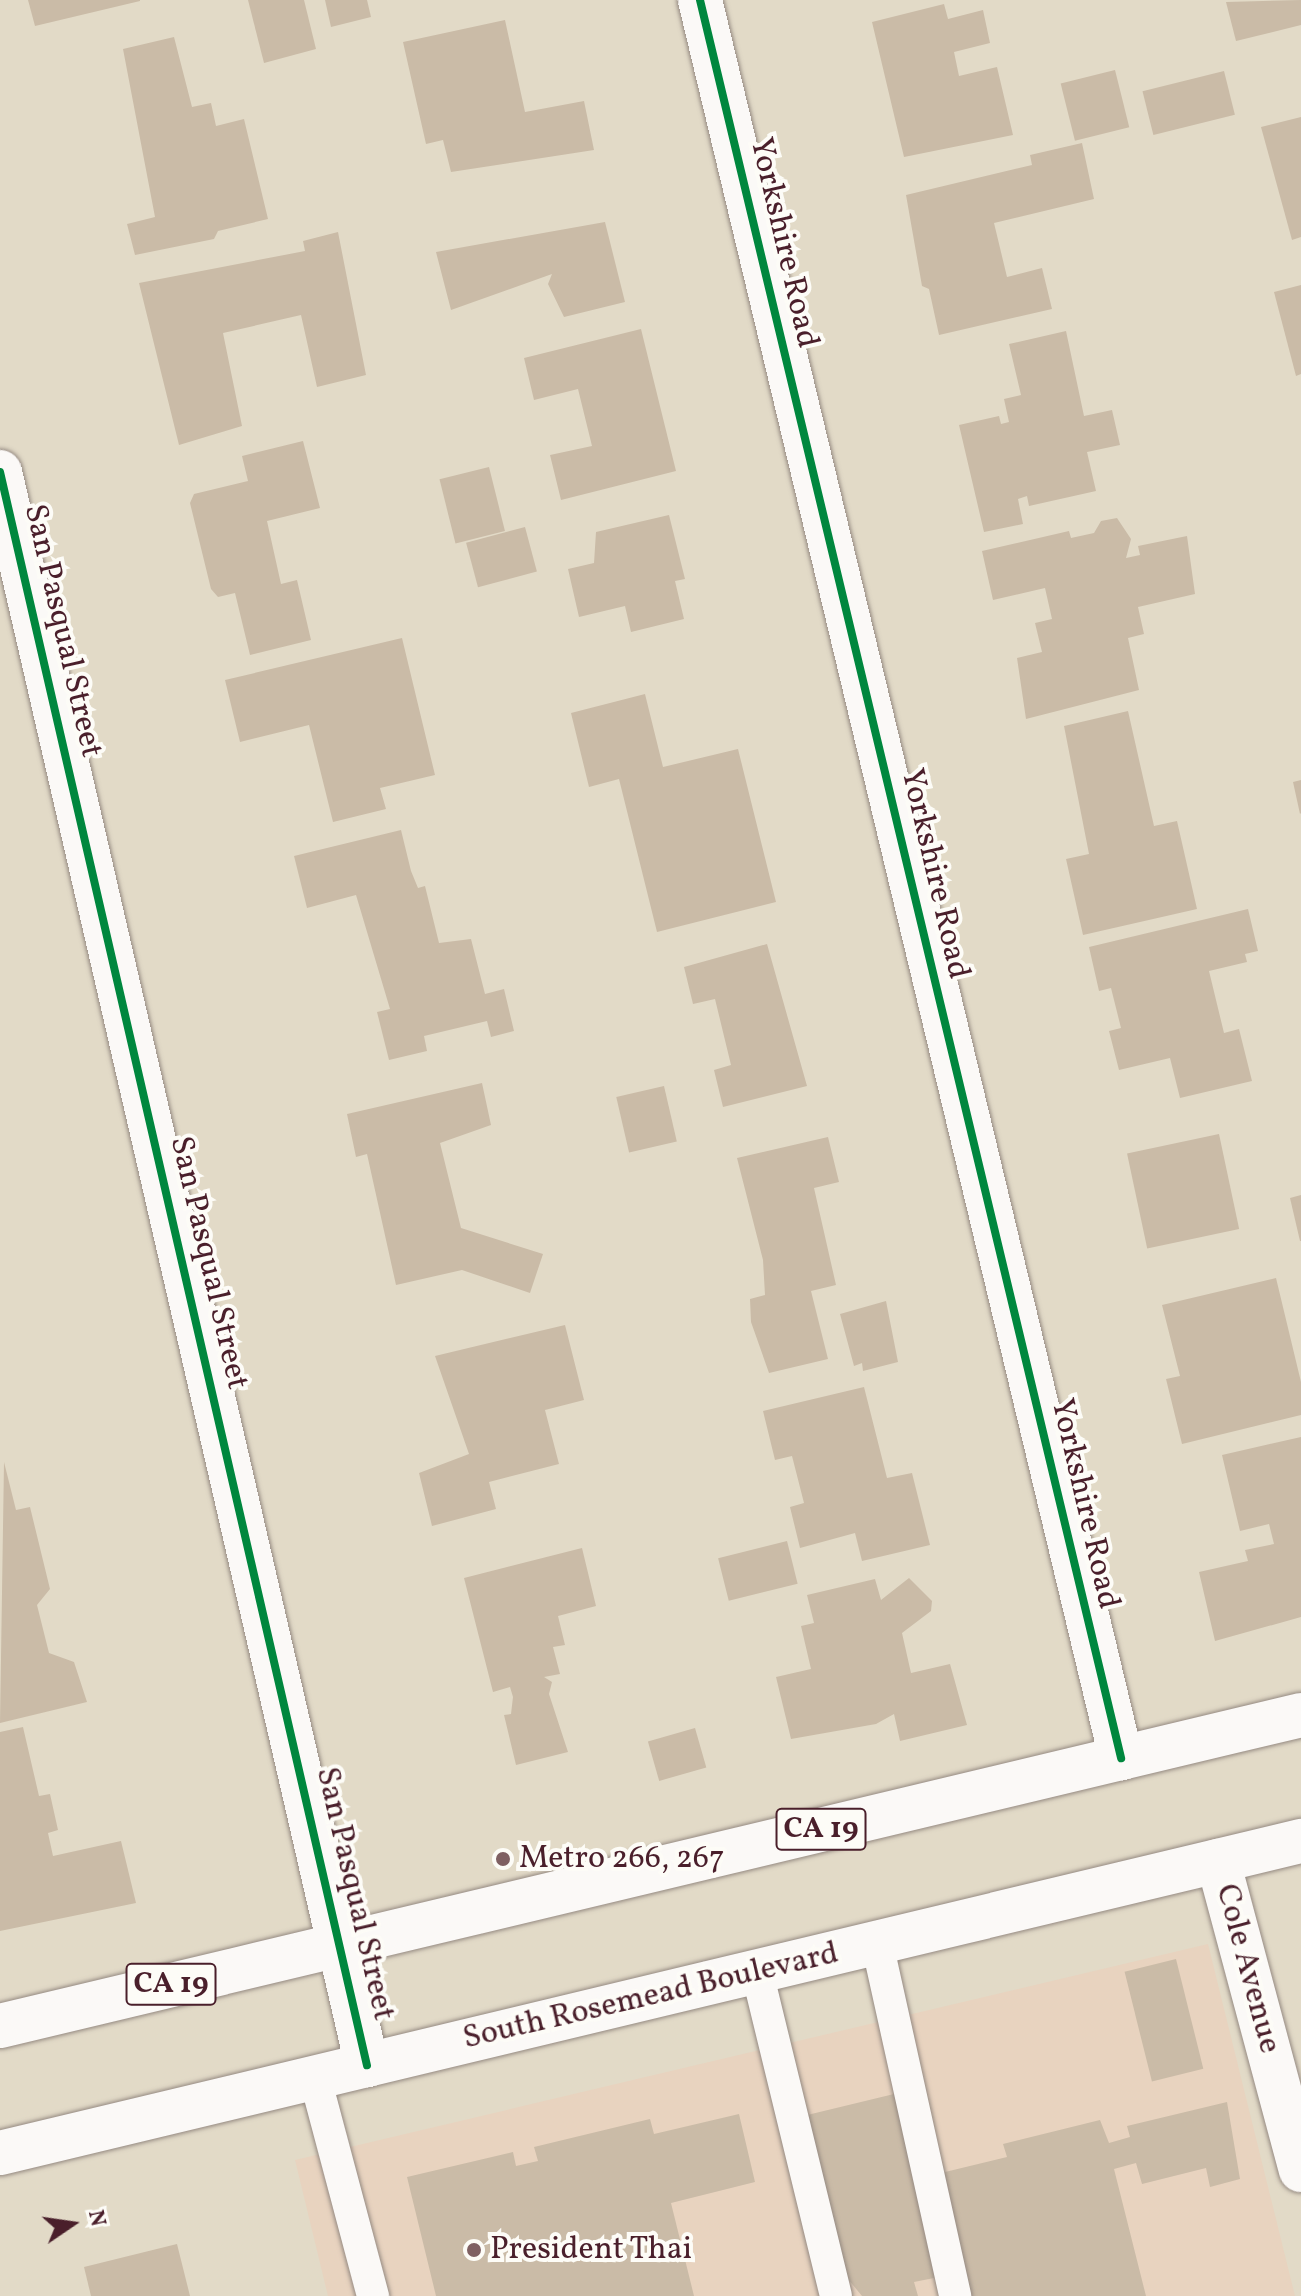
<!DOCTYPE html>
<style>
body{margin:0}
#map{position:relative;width:1301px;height:2296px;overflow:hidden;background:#e2dac7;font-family:Vollkorn,serif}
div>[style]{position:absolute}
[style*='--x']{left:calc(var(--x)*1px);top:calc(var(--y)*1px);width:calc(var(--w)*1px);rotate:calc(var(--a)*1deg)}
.built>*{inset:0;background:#e8d3bf}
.building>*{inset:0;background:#cabba7;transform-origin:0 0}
.roads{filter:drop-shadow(0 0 2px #958a82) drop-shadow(0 0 2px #958a82)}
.lane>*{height:32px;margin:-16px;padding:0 16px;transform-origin:16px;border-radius:16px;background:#fbf9f7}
.street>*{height:44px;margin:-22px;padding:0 22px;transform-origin:22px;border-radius:22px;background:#fbf9f7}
.secondary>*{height:44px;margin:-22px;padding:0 22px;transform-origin:22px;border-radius:22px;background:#fbf9f7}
.primary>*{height:44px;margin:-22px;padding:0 22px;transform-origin:22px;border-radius:22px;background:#fbf9f7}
.cycleway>*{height:8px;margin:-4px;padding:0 4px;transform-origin:4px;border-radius:4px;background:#00873e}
.dots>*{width:22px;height:22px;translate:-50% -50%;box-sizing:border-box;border:4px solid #fdfcf7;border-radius:50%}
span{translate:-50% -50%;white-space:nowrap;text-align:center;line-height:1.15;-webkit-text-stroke:8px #fdfcf7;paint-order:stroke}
.shield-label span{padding:2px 6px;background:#fdfcf7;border:2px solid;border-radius:6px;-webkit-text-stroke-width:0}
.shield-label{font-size:30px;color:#4a1f2b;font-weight:700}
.street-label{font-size:32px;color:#4a1f2b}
.poi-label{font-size:32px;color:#4a1f2b}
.left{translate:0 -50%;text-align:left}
.north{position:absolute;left:32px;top:2184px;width:80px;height:80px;-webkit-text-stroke:6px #fdfcf7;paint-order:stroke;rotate:77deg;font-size:22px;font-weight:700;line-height:32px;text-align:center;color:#4a1f2b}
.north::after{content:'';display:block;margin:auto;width:28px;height:36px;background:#4a1f2b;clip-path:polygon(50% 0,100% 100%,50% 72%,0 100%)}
</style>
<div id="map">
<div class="built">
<i style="clip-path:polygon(1208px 1944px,1295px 2296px,328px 2296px,295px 2160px)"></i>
</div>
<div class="building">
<i style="clip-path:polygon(28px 0,140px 0,140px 1px,35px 26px)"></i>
<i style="clip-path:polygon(248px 0,304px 0,316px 49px,264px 63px)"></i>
<i style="clip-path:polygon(325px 0,367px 0,371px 17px,331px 27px)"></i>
<i style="clip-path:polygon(1301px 0,1301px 25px,1236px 41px,1226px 2px)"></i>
<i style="clip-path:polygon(944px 4px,948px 19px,983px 10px,990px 43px,954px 52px,959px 76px,997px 67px,1013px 135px,904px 157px,872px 22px)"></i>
<i style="clip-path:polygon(505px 20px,525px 112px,584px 101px,594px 150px,451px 172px,443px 140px,426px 144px,403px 42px)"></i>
<i style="clip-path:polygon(174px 37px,192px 107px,211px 103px,216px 126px,244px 119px,268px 219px,218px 231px,214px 239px,135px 255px,127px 224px,155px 217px,123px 49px)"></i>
<i style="left:1115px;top:70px;width:59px;height:56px;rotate:76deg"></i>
<i style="left:1224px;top:71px;width:45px;height:84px;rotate:76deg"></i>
<i style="clip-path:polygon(1301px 117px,1301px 237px,1292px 240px,1261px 127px)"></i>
<i style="clip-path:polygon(1082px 143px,1094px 199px,994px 223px,1007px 277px,1042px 268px,1052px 309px,939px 335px,929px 289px,922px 286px,906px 195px,1032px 165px,1030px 155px)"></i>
<i style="clip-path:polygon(605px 222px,625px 302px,564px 317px,548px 284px,552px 274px,451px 310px,436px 252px)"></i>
<i style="clip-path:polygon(338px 232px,366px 375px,317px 387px,301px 315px,223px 333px,242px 426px,179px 445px,139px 283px,305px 251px,303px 241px)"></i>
<i style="clip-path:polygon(1301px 285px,1301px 374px,1296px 376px,1274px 292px)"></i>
<i style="clip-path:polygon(641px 329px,676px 471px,561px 500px,550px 455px,592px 446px,578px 389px,534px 400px,524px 358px)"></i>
<i style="clip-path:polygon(1066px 331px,1084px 416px,1112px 410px,1120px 445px,1087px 452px,1096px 491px,1029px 506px,1027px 496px,1018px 499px,1023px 524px,984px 532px,959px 425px,999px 416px,1001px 424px,1009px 422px,1004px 399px,1021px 395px,1009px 344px)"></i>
<i style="clip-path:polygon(303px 441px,320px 508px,267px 521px,281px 584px,297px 580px,311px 640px,250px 655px,235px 593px,218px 597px,211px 589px,190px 503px,194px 494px,248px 481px,242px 456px)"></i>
<i style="left:489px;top:467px;width:66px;height:51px;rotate:76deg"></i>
<i style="clip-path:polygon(669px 515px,685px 579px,675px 581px,684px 619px,631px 632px,625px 606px,579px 617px,568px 569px,594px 563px,596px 532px)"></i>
<i style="clip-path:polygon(1117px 518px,1131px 539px,1126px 558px,1140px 555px,1138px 546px,1187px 536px,1195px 594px,1138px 607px,1144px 634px,1128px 638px,1139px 690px,1026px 719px,1017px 658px,1042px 652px,1035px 623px,1052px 619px,1045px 588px,993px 600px,982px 551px,1069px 531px,1071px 538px,1094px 533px,1101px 521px)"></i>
<i style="left:525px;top:527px;width:46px;height:61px;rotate:75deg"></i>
<i style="clip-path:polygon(402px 638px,435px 775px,380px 788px,386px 809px,333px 822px,309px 725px,240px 742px,225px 680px)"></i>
<i style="clip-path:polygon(645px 694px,663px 767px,738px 749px,776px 902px,657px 932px,619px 779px,589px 787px,571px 713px)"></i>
<i style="clip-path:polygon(1128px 711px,1154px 826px,1177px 821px,1197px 909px,1083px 935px,1066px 859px,1089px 854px,1064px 726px)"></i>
<i style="clip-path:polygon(1301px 780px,1301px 813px,1300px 814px,1293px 782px)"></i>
<i style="clip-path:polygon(401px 830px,411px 871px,418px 888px,425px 886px,439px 943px,471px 939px,485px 994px,504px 989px,514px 1031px,491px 1037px,487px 1021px,424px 1036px,427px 1051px,389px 1060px,377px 1012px,390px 1009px,356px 895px,307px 908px,294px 856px)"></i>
<i style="clip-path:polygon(1248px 909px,1258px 951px,1245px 954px,1247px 962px,1209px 971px,1224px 1033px,1239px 1029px,1252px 1081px,1180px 1098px,1170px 1058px,1119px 1070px,1109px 1031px,1121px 1028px,1111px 988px,1099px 991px,1089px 947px)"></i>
<i style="clip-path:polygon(767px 944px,807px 1086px,723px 1107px,714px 1070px,731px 1065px,715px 999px,693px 1004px,684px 967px)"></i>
<i style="clip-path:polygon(482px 1083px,491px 1125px,440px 1143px,461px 1228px,543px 1254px,530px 1293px,462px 1270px,396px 1285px,367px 1154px,356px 1157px,347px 1114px)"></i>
<i style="left:664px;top:1086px;width:57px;height:49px;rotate:77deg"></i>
<i style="left:1219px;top:1134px;width:97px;height:94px;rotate:78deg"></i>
<i style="clip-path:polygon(828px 1137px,839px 1182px,814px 1188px,836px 1285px,811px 1291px,828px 1359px,769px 1373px,751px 1322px,750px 1299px,765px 1295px,763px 1260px,737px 1158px)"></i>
<i style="clip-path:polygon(1301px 1195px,1301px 1241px,1300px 1241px,1290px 1198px)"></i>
<i style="clip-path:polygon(1276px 1278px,1301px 1382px,1301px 1415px,1182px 1444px,1166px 1379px,1180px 1376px,1162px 1305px)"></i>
<i style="clip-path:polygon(886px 1301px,898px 1362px,863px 1371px,862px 1363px,854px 1366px,840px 1314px)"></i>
<i style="clip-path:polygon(565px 1325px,584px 1400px,545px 1410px,559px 1464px,489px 1482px,496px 1509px,432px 1526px,419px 1473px,469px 1454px,435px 1356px)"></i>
<i style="clip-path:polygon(864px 1387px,887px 1478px,912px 1473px,930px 1545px,862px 1561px,855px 1533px,800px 1548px,790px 1507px,804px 1503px,792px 1456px,775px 1460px,763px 1411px)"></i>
<i style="clip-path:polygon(1301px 1437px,1301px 1617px,1215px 1641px,1199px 1572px,1248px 1561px,1245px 1550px,1274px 1544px,1269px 1524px,1240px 1531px,1222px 1455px)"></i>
<i style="clip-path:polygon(4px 1462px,16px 1510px,30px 1507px,50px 1589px,37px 1605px,49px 1653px,74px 1662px,87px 1702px,0 1723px)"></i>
<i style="left:787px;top:1541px;width:44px;height:71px;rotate:76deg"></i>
<i style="clip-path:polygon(582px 1548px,596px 1606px,558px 1616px,565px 1645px,553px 1647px,560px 1674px,544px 1677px,552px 1682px,549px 1694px,568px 1752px,516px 1765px,504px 1715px,511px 1714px,513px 1697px,510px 1687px,493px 1692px,464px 1578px)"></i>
<i style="clip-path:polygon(909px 1578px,932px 1601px,931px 1611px,902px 1633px,911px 1673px,950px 1664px,967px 1725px,900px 1741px,894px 1714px,876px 1724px,791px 1739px,776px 1677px,811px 1669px,801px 1626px,814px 1623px,807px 1595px,875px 1579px,881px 1600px)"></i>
<i style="clip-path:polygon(23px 1727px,39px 1796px,50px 1794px,58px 1830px,48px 1833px,53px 1856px,121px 1841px,136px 1903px,0 1931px,0 1732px)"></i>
<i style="left:695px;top:1728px;width:41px;height:49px;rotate:74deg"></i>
<i style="left:1176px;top:1959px;width:113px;height:53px;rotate:76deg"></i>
<i style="clip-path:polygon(894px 2094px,939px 2277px,914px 2282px,918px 2296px,862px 2296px,834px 2262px,799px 2117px)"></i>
<i style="clip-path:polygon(1227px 2102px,1240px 2179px,1210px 2187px,1206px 2168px,1142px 2184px,1136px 2163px,1114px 2169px,1146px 2296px,971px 2296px,941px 2173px,1007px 2157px,1003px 2144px,1100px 2120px,1109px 2143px,1130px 2137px,1127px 2126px)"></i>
<i style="clip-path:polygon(739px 2114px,755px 2182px,671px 2203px,694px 2296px,436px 2296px,407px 2177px,513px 2152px,516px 2166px,538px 2161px,534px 2147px,650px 2119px,654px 2134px)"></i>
<i style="clip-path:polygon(177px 2244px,190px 2296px,91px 2296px,84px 2267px)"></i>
</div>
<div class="roads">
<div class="lane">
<i style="--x:877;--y:1943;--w:362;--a:77.5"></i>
<i style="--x:757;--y:1972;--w:333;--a:76.3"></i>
<i style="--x:315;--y:2078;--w:226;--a:75.1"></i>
</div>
<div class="street">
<i style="--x:700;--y:0;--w:1808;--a:76.53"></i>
<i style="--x:1218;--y:1861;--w:320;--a:75"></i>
</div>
<div class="secondary">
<i style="--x:0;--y:472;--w:1635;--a:77.03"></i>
</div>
<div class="primary">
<i style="--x:0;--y:2026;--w:1338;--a:-13.44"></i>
<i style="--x:0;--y:2153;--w:1338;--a:-13.49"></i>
</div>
</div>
<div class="cycleway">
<i style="--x:700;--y:0;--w:1808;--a:76.53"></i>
<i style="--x:0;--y:472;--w:1635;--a:77.03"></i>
</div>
<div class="dots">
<i style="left:503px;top:1859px;background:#7f6062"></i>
<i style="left:474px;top:2250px;background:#7f6062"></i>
</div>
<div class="shield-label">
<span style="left:821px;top:1829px">CA 19</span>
<span style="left:171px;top:1984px">CA 19</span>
</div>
<div class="street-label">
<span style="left:783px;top:243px;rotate:77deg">Yorkshire Road</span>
<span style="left:62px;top:631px;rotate:77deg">San Pasqual Street</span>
<span style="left:934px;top:874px;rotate:77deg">Yorkshire Road</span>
<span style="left:208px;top:1263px;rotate:77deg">San Pasqual Street</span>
<span style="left:1084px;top:1504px;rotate:77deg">Yorkshire Road</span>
<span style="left:354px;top:1894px;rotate:77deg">San Pasqual Street</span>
<span style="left:1247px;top:1969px;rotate:75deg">Cole Avenue</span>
<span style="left:651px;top:1997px;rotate:-13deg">South Rosemead Boulevard</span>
</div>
<div class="poi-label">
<span class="left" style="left:519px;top:1859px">Metro 266, 267</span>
<span class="left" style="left:490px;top:2250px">President Thai</span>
</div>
<div class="north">N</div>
</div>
